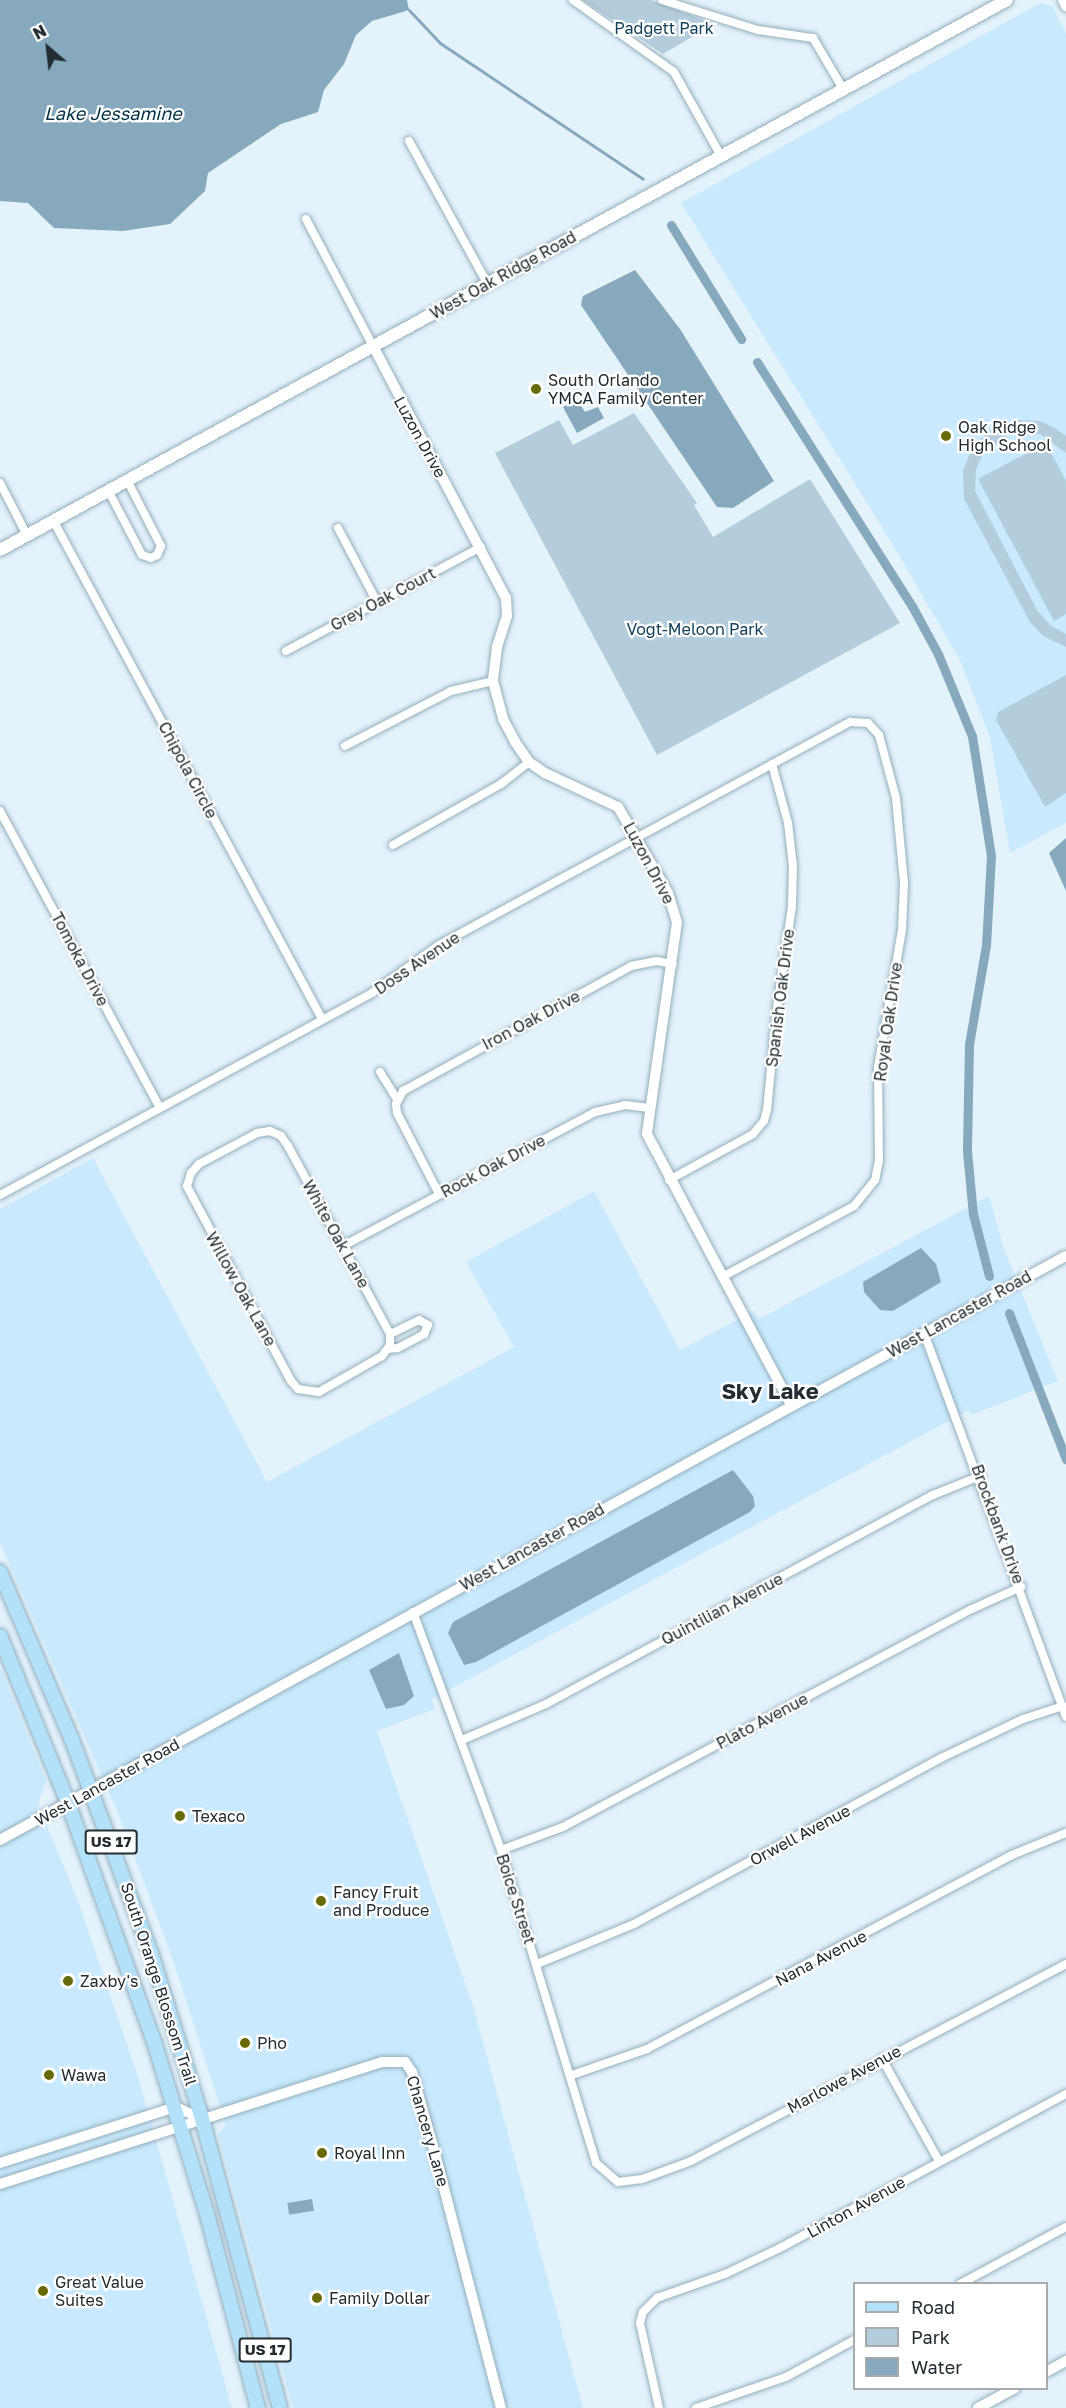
<!DOCTYPE html>
<style>
body{margin:0}
#map{position:relative;width:1066px;height:2408px;overflow:hidden;background:#e3f2fb;font-family:"Golos Text",sans-serif}
div>[style]{position:absolute}
[style*='--x']{left:calc(var(--x)*1px);top:calc(var(--y)*1px);width:calc(var(--w)*1px);rotate:calc(var(--a)*1deg)}
.built>*{inset:0;background:#c9eafe}
.green>*{inset:0;background:#b4cddc}
.water>*{inset:0;background:#86a9be;transform-origin:0 0}
.stream>*{height:3px;margin:-1.5px;padding:0 1.5px;transform-origin:1.5px;border-radius:1.5px;background:#86a9be}
.canal>*{height:9px;margin:-4.5px;padding:0 4.5px;transform-origin:4.5px;border-radius:4.5px;background:#86a9be}
.roads{filter:drop-shadow(0 0 2px #95aebc) drop-shadow(0 0 2px #95aebc)}
.minor>*{height:8px;margin:-4px;padding:0 4px;transform-origin:4px;border-radius:4px;background:#fff}
.tertiary>*{height:10px;margin:-5px;padding:0 5px;transform-origin:5px;border-radius:5px;background:#fff}
.secondary>*{height:12px;margin:-6px;padding:0 6px;transform-origin:6px;border-radius:6px;background:#fff}
.primary>*{height:14px;margin:-7px;padding:0 7px;transform-origin:7px;border-radius:7px;background:#b4e1fa}
.dots>*{width:16px;height:16px;translate:-50% -50%;box-sizing:border-box;border:3px solid #fff;border-radius:50%}
span{translate:-50% -50%;white-space:nowrap;text-align:center;line-height:1.15;-webkit-text-stroke:4.5px #fff;paint-order:stroke}
.shield-label span{padding:2px 4px;background:#fff;border:2px solid;border-radius:4px;-webkit-text-stroke-width:0}
.shield-label{font-size:15px;color:#222c31;font-weight:700}
.park-label{font-size:16px;color:#124158}
.street-label{font-size:16px;color:#222c31}
.poi-label{font-size:16px;color:#222c31}
.left{translate:0 -50%;text-align:left}
.water-label{font-size:18px;color:#003147;font-style:italic}
.district-label{font-size:22px;color:#222c31;font-weight:700}
.legend{position:absolute;left:853px;top:2282px;width:195px;height:108px;box-sizing:border-box;background:#fff;border:2px solid #a7abad;margin:0;padding:8px 10px;list-style:none;font-size:18px;color:#222c31}
.legend li{display:flex;align-items:center;gap:12px;height:30px}
.legend b{width:30px;border:2px solid #a7abad}
.north{position:absolute;left:18px;top:18px;width:60px;height:60px;-webkit-text-stroke:4px #fff;paint-order:stroke;rotate:332deg;font-size:16px;font-weight:700;line-height:24px;text-align:center;color:#222c31}
.north::after{content:'';display:block;margin:auto;width:21px;height:27px;background:#222c31;clip-path:polygon(50% 0,100% 100%,50% 72%,0 100%)}
</style>
<div id="map">
<div class="built">
<i style="clip-path:polygon(1040px 3px,1052px 6px,1066px 33px,1066px 823px,1010px 853px,990px 737px,960px 660px,893px 545px,681px 203px)"></i>
<i style="clip-path:polygon(93px 1158px,267px 1482px,514px 1347px,466px 1262px,594px 1191px,680px 1350px,754px 1311px,759px 1319px,989px 1196px,1004px 1249px,1058px 1381px,971px 1415px,969px 1410px,432px 1699px,435px 1709px,377px 1731px,473px 2006px,583px 2408px,293px 2408px,218px 2134px,226px 2125px,174px 1963px,120px 1818px,0 1542px,0 1209px)"></i>
<i style="clip-path:polygon(0 1667px,46px 1781px,38px 1804px,79px 1904px,138px 2077px,232px 2408px,0 2408px)"></i>
</div>
<div class="green">
<i style="clip-path:polygon(583px 0,651px 0,714px 24px,663px 54px)"></i>
<i style="clip-path:polygon(634px 413px,697px 503px,694px 505px,713px 537px,810px 479px,900px 623px,657px 755px,495px 453px,559px 420px,573px 445px)"></i>
<i style="clip-path:polygon(1018px 420px,1040px 421px,1055px 428px,1066px 436px,1066px 453px,1040px 434px,1008px 435px,983px 454px,976px 470px,975px 491px,1037px 610px,1050px 625px,1066px 634px,1066px 647px,1043px 636px,1030px 622px,964px 499px,963px 470px,973px 446px,990px 430px)"></i>
<i style="clip-path:polygon(1046px 443px,1066px 481px,1066px 614px,1054px 621px,978px 479px)"></i>
<i style="clip-path:polygon(1066px 675px,1066px 793px,1045px 807px,996px 720px,998px 712px)"></i>
</div>
<div class="water">
<i style="clip-path:polygon(0 0,407px 0,409px 10px,372px 21px,356px 35px,344px 64px,324px 90px,318px 112px,281px 124px,208px 173px,205px 191px,170px 224px,123px 231px,54px 228px,28px 203px,0 201px)"></i>
<i style="clip-path:polygon(635px 270px,680px 329px,774px 481px,733px 508px,717px 507px,581px 305px,583px 296px)"></i>
<i style="clip-path:polygon(577px 399px,585px 412px,598px 407px,604px 418px,577px 433px,563px 407px)"></i>
<i style="clip-path:polygon(1066px 838px,1066px 891px,1049px 853px)"></i>
<i style="clip-path:polygon(921px 1248px,936px 1264px,941px 1282px,893px 1311px,880px 1310px,864px 1292px,863px 1282px)"></i>
<i style="clip-path:polygon(733px 1470px,753px 1496px,755px 1506px,750px 1512px,476px 1662px,464px 1665px,448px 1633px,453px 1622px)"></i>
<i style="clip-path:polygon(399px 1653px,414px 1696px,404px 1705px,386px 1709px,369px 1670px)"></i>
<i style="left:312px;top:2199px;width:12px;height:25px;rotate:81deg"></i>
</div>
<div class="stream">
<i style="--x:409;--y:10;--w:45;--a:46.8"></i>
<i style="--x:440;--y:43;--w:244;--a:33.8"></i>
</div>
<div class="canal">
<i style="--x:671;--y:225;--w:134;--a:58.4"></i>
<i style="--x:757;--y:362;--w:289;--a:57.6"></i>
<i style="--x:912;--y:606;--w:55;--a:61.6"></i>
<i style="--x:938;--y:654;--w:89;--a:67.5"></i>
<i style="--x:972;--y:736;--w:121;--a:81"></i>
<i style="--x:991;--y:856;--w:89;--a:93.2"></i>
<i style="--x:986;--y:945;--w:100;--a:99.7"></i>
<i style="--x:969;--y:1044;--w:107;--a:91.1"></i>
<i style="--x:967;--y:1151;--w:63;--a:84.6"></i>
<i style="--x:973;--y:1214;--w:64;--a:75.5"></i>
<i style="--x:1009;--y:1313;--w:157;--a:68.7"></i>
</div>
<div class="roads">
<div class="minor">
<i style="--x:573;--y:0;--w:124;--a:35.5"></i>
<i style="--x:674;--y:72;--w:96;--a:60.8"></i>
<i style="--x:662;--y:0;--w:101;--a:17.4"></i>
<i style="--x:758;--y:30;--w:56;--a:8.3"></i>
<i style="--x:813;--y:38;--w:59;--a:59.5"></i>
<i style="--x:409;--y:141;--w:162;--a:61.2"></i>
<i style="--x:306;--y:219;--w:144;--a:62.2"></i>
<i style="--x:0;--y:483;--w:59;--a:62.6"></i>
<i style="--x:108;--y:490;--w:73;--a:62.4"></i>
<i style="--x:142;--y:555;--w:9;--a:18"></i>
<i style="--x:151;--y:558;--w:7;--a:-27"></i>
<i style="--x:157;--y:555;--w:10;--a:-66"></i>
<i style="--x:161;--y:546;--w:74;--a:-117.3"></i>
<i style="--x:53;--y:520;--w:567;--a:61.67"></i>
<i style="--x:338;--y:528;--w:84;--a:62.2"></i>
<i style="--x:286;--y:651;--w:221;--a:-28.1"></i>
<i style="--x:345;--y:746;--w:119;--a:-27.4"></i>
<i style="--x:451;--y:691;--w:43;--a:-13.4"></i>
<i style="--x:0;--y:811;--w:337;--a:61.7"></i>
<i style="--x:393;--y:845;--w:124;--a:-29.5"></i>
<i style="--x:501;--y:784;--w:36;--a:-38"></i>
<i style="--x:380;--y:1072;--w:32;--a:58"></i>
<i style="--x:270;--y:1131;--w:12;--a:24"></i>
<i style="--x:281;--y:1136;--w:12;--a:55"></i>
<i style="--x:288;--y:1146;--w:214;--a:61.5"></i>
<i style="--x:390;--y:1334;--w:11;--a:90"></i>
<i style="--x:390;--y:1345;--w:14;--a:126"></i>
<i style="--x:382;--y:1356;--w:73;--a:150.3"></i>
<i style="--x:319;--y:1392;--w:21;--a:-172"></i>
<i style="--x:298;--y:1389;--w:11;--a:-131"></i>
<i style="--x:291;--y:1381;--w:221;--a:-118.1"></i>
<i style="--x:187;--y:1186;--w:14;--a:-73"></i>
<i style="--x:191;--y:1173;--w:12;--a:-48"></i>
<i style="--x:199;--y:1164;--w:66;--a:-28.1"></i>
<i style="--x:257;--y:1133;--w:13;--a:-9"></i>
<i style="--x:669;--y:1180;--w:96;--a:-28.7"></i>
<i style="--x:753;--y:1134;--w:17;--a:-50"></i>
<i style="--x:764;--y:1121;--w:11;--a:-75"></i>
<i style="--x:767;--y:1110;--w:102;--a:-84.4"></i>
<i style="--x:777;--y:1008;--w:103;--a:-81.6"></i>
<i style="--x:792;--y:906;--w:40;--a:-88.6"></i>
<i style="--x:793;--y:866;--w:43;--a:-96.6"></i>
<i style="--x:788;--y:823;--w:61;--a:-105.2"></i>
<i style="--x:439;--y:1194;--w:91;--a:-117.4"></i>
<i style="--x:397;--y:1113;--w:9;--a:-96"></i>
<i style="--x:396;--y:1104;--w:15;--a:-62"></i>
<i style="--x:403;--y:1091;--w:260;--a:-28.7"></i>
<i style="--x:631;--y:966;--w:26;--a:-11"></i>
<i style="--x:657;--y:961;--w:16;--a:11"></i>
<i style="--x:0;--y:1195;--w:423;--a:-28.5"></i>
<i style="--x:372;--y:993;--w:82;--a:-35.6"></i>
<i style="--x:439;--y:945;--w:468;--a:-28.5"></i>
<i style="--x:850;--y:722;--w:18;--a:3"></i>
<i style="--x:868;--y:723;--w:16;--a:47"></i>
<i style="--x:879;--y:735;--w:65;--a:74.9"></i>
<i style="--x:896;--y:798;--w:85;--a:84.6"></i>
<i style="--x:904;--y:883;--w:47;--a:92.4"></i>
<i style="--x:902;--y:930;--w:139;--a:99.9"></i>
<i style="--x:878;--y:1067;--w:93;--a:89.4"></i>
<i style="--x:879;--y:1160;--w:20;--a:101"></i>
<i style="--x:875;--y:1180;--w:33;--a:129"></i>
<i style="--x:854;--y:1206;--w:150;--a:151.7"></i>
<i style="--x:343;--y:1246;--w:285;--a:-28"></i>
<i style="--x:595;--y:1112;--w:31;--a:-13"></i>
<i style="--x:625;--y:1105;--w:23;--a:7"></i>
<i style="--x:924;--y:1333;--w:409;--a:69.7"></i>
<i style="--x:388;--y:1349;--w:10;--a:-6"></i>
<i style="--x:398;--y:1348;--w:30;--a:-28"></i>
<i style="--x:424;--y:1334;--w:10;--a:-66"></i>
<i style="--x:428;--y:1325;--w:10;--a:-151"></i>
<i style="--x:419;--y:1320;--w:32;--a:154"></i>
<i style="--x:413;--y:1612;--w:254;--a:69.7"></i>
<i style="--x:501;--y:1850;--w:327;--a:73.1"></i>
<i style="--x:596;--y:2163;--w:29;--a:41"></i>
<i style="--x:618;--y:2182;--w:24;--a:-7"></i>
<i style="--x:642;--y:2179;--w:52;--a:-20.2"></i>
<i style="--x:691;--y:2161;--w:424;--a:-27.7"></i>
<i style="--x:462;--y:1740;--w:91;--a:-23.2"></i>
<i style="--x:546;--y:1704;--w:440;--a:-28.4"></i>
<i style="--x:933;--y:1495;--w:51;--a:-22"></i>
<i style="--x:501;--y:1850;--w:66;--a:-20.4"></i>
<i style="--x:563;--y:1827;--w:463;--a:-28.1"></i>
<i style="--x:972;--y:1609;--w:54;--a:-24.2"></i>
<i style="--x:537;--y:1964;--w:105;--a:-22.4"></i>
<i style="--x:634;--y:1924;--w:349;--a:-28.4"></i>
<i style="--x:941;--y:1758;--w:91;--a:-25.4"></i>
<i style="--x:1023;--y:1719;--w:42;--a:-18"></i>
<i style="--x:882;--y:2059;--w:117;--a:60.8"></i>
<i style="--x:572;--y:2075;--w:79;--a:-19.1"></i>
<i style="--x:647;--y:2049;--w:413;--a:-28"></i>
<i style="--x:1012;--y:1855;--w:58;--a:-22.2"></i>
<i style="--x:960;--y:2284;--w:120;--a:-28.3"></i>
<i style="--x:659;--y:2408;--w:87;--a:-102.6"></i>
<i style="--x:640;--y:2323;--w:11;--a:-75"></i>
<i style="--x:643;--y:2312;--w:20;--a:-45"></i>
<i style="--x:657;--y:2298;--w:72;--a:-19.4"></i>
<i style="--x:725;--y:2274;--w:61;--a:-25.3"></i>
<i style="--x:780;--y:2248;--w:325;--a:-28.3"></i>
<i style="--x:696;--y:2408;--w:95;--a:-19"></i>
<i style="--x:786;--y:2377;--w:77;--a:-28.6"></i>
</div>
<div class="tertiary">
<i style="--x:1063;--y:0;--w:7;--a:63"></i>
<i style="--x:373;--y:346;--w:285;--a:62.2"></i>
<i style="--x:506;--y:598;--w:18;--a:87"></i>
<i style="--x:507;--y:616;--w:33;--a:108"></i>
<i style="--x:497;--y:647;--w:34;--a:97"></i>
<i style="--x:493;--y:681;--w:39;--a:75"></i>
<i style="--x:503;--y:719;--w:26;--a:62"></i>
<i style="--x:515;--y:742;--w:24;--a:55"></i>
<i style="--x:529;--y:762;--w:19;--a:35"></i>
<i style="--x:545;--y:773;--w:81;--a:25"></i>
<i style="--x:618;--y:807;--w:99;--a:59.8"></i>
<i style="--x:668;--y:893;--w:30;--a:73"></i>
<i style="--x:677;--y:922;--w:214;--a:98.1"></i>
<i style="--x:647;--y:1134;--w:307;--a:62"></i>
<i style="--x:0;--y:1840;--w:1215;--a:-28.72"></i>
<i style="--x:0;--y:2163;--w:185;--a:-17.7"></i>
<i style="--x:176;--y:2107;--w:29;--a:25"></i>
<i style="--x:0;--y:2184;--w:401;--a:-17.7"></i>
<i style="--x:382;--y:2062;--w:23;--a:0"></i>
<i style="--x:405;--y:2062;--w:12;--a:55"></i>
<i style="--x:412;--y:2072;--w:88;--a:74.2"></i>
<i style="--x:436;--y:2157;--w:259;--a:75.5"></i>
<i style="--x:1046;--y:2372;--w:23;--a:-29"></i>
<i style="--x:978;--y:2408;--w:42;--a:-28.4"></i>
</div>
<div class="secondary">
<i style="--x:0;--y:550;--w:1147;--a:-28.64"></i>
</div>
<div class="primary">
<i style="--x:0;--y:1572;--w:183;--a:66.8"></i>
<i style="--x:72;--y:1740;--w:227;--a:69.7"></i>
<i style="--x:151;--y:1953;--w:174;--a:72.9"></i>
<i style="--x:202;--y:2119;--w:299;--a:74.9"></i>
<i style="--x:0;--y:1636;--w:180;--a:67.8"></i>
<i style="--x:68;--y:1803;--w:257;--a:70.2"></i>
<i style="--x:155;--y:2045;--w:177;--a:72.9"></i>
<i style="--x:207;--y:2214;--w:201;--a:75.3"></i>
</div>
</div>
<div class="dots">
<i style="left:536px;top:389px;background:#686b0a"></i>
<i style="left:946px;top:436px;background:#686b0a"></i>
<i style="left:180px;top:1816px;background:#686b0a"></i>
<i style="left:321px;top:1901px;background:#686b0a"></i>
<i style="left:68px;top:1981px;background:#686b0a"></i>
<i style="left:245px;top:2043px;background:#686b0a"></i>
<i style="left:49px;top:2075px;background:#686b0a"></i>
<i style="left:322px;top:2153px;background:#686b0a"></i>
<i style="left:43px;top:2291px;background:#686b0a"></i>
<i style="left:317px;top:2298px;background:#686b0a"></i>
</div>
<div class="shield-label">
<span style="left:111px;top:1842px">US 17</span>
<span style="left:265px;top:2350px">US 17</span>
</div>
<div class="park-label">
<span style="left:664px;top:28px">Padgett Park</span>
<span style="left:695px;top:629px">Vogt-Meloon Park</span>
</div>
<div class="street-label">
<span style="left:503px;top:275px;rotate:-29deg">West Oak Ridge Road</span>
<span style="left:420px;top:437px;rotate:61deg">Luzon Drive</span>
<span style="left:383px;top:599px;rotate:-28deg">Grey Oak Court</span>
<span style="left:188px;top:770px;rotate:62deg">Chipola Circle</span>
<span style="left:649px;top:863px;rotate:62deg">Luzon Drive</span>
<span style="left:80px;top:959px;rotate:62deg">Tomoka Drive</span>
<span style="left:417px;top:963px;rotate:-34deg">Doss Avenue</span>
<span style="left:780px;top:998px;rotate:-83deg">Spanish Oak Drive</span>
<span style="left:531px;top:1020px;rotate:-28deg">Iron Oak Drive</span>
<span style="left:888px;top:1022px;rotate:-82deg">Royal Oak Drive</span>
<span style="left:493px;top:1166px;rotate:-28deg">Rock Oak Drive</span>
<span style="left:336px;top:1234px;rotate:61deg">White Oak Lane</span>
<span style="left:241px;top:1289px;rotate:61deg">Willow Oak Lane</span>
<span style="left:959px;top:1314px;rotate:-29deg">West Lancaster Road</span>
<span style="left:998px;top:1524px;rotate:70deg">Brockbank Drive</span>
<span style="left:532px;top:1547px;rotate:-29deg">West Lancaster Road</span>
<span style="left:722px;top:1609px;rotate:-28deg">Quintilian Avenue</span>
<span style="left:762px;top:1721px;rotate:-28deg">Plato Avenue</span>
<span style="left:107px;top:1782px;rotate:-29deg">West Lancaster Road</span>
<span style="left:800px;top:1835px;rotate:-28deg">Orwell Avenue</span>
<span style="left:516px;top:1899px;rotate:72deg">Boice Street</span>
<span style="left:821px;top:1958px;rotate:-28deg">Nana Avenue</span>
<span style="left:159px;top:1984px;rotate:72deg">South Orange Blossom Trail</span>
<span style="left:844px;top:2079px;rotate:-28deg">Marlowe Avenue</span>
<span style="left:428px;top:2131px;rotate:74deg">Chancery Lane</span>
<span style="left:856px;top:2207px;rotate:-29deg">Linton Avenue</span>
</div>
<div class="poi-label">
<span class="left" style="left:548px;top:389px">South Orlando<br>YMCA Family Center</span>
<span class="left" style="left:958px;top:436px">Oak Ridge<br>High School</span>
<span class="left" style="left:192px;top:1816px">Texaco</span>
<span class="left" style="left:333px;top:1901px">Fancy Fruit<br>and Produce</span>
<span class="left" style="left:80px;top:1981px">Zaxby's</span>
<span class="left" style="left:257px;top:2043px">Pho</span>
<span class="left" style="left:61px;top:2075px">Wawa</span>
<span class="left" style="left:334px;top:2153px">Royal Inn</span>
<span class="left" style="left:55px;top:2291px">Great Value<br>Suites</span>
<span class="left" style="left:329px;top:2298px">Family Dollar</span>
</div>
<div class="water-label">
<span style="left:113px;top:113px">Lake Jessamine</span>
</div>
<div class="district-label">
<span style="left:770px;top:1391px">Sky Lake</span>
</div>
<ul class="legend">
<li><b style="height:8px;background:#b4e1fa"></b>Road</li>
<li><b style="height:16px;background:#b4cddc"></b>Park</li>
<li><b style="height:16px;background:#86a9be"></b>Water</li>
</ul>
<div class="north">N</div>
</div>
